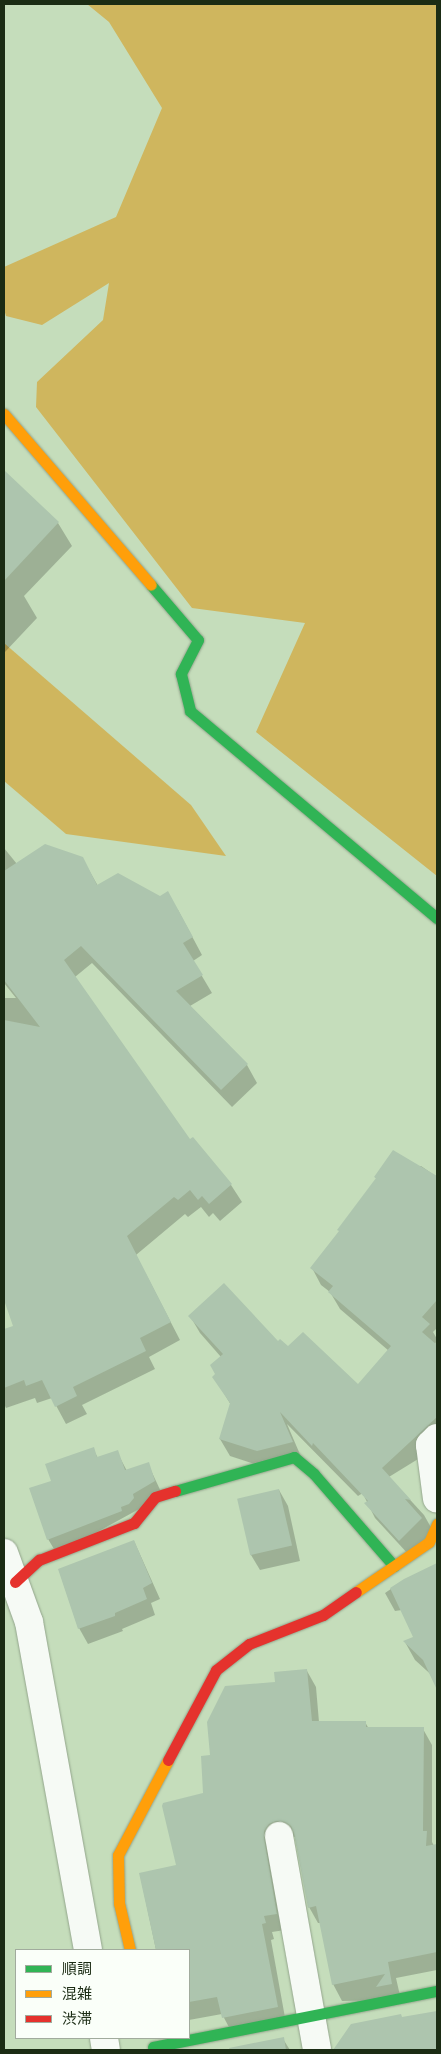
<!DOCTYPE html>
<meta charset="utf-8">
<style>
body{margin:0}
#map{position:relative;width:441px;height:2054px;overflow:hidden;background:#c5ddbb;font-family:"Source Sans 3","Noto Sans JP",sans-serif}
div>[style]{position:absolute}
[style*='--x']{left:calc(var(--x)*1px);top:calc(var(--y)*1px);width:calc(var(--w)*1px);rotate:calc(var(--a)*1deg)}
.forest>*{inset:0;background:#cfb65e}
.shadow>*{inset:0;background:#0003}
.building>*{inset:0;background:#adc5ae;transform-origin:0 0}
.roads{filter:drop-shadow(0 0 1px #93a58c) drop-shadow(0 0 1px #93a58c)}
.street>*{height:28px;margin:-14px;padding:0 14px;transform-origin:14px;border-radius:14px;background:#f6faf5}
.fast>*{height:11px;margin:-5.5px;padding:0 5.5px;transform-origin:5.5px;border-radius:5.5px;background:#30b455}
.slow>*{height:11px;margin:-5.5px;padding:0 5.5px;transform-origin:5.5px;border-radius:5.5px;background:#ff9f0a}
.jam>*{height:11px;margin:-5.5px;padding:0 5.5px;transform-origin:5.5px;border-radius:5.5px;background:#e5322d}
span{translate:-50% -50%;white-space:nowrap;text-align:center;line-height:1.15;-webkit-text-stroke:4.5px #fafff9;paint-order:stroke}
.frame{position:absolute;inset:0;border:5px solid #1b2c14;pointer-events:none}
.legend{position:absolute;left:15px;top:1949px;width:175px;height:90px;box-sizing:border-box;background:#fafff9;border:1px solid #a1ab9d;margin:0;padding:6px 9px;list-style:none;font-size:15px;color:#1b2c14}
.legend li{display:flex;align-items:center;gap:10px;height:25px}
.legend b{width:25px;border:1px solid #a1ab9d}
</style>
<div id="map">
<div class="forest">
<i style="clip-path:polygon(87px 4px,437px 4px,437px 876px,256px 732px,305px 623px,192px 608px,36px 407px,37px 382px,103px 320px,109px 283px,42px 325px,6px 316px,4px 309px,4px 267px,116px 217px,162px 108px,109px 22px)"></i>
<i style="clip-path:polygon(4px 643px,191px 805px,226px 856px,66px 834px,4px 781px)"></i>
</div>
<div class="shadow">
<i style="clip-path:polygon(4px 471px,58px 523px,72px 546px,24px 596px,37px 618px,5px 652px)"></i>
<i style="clip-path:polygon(4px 848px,17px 864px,82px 858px,98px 886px,178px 910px,202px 955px,193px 961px,212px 993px,190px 1006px,247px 1065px,257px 1083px,232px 1107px,92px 963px,75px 977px,190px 1141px,192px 1139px,231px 1185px,242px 1202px,220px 1221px,213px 1213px,209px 1217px,201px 1207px,188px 1217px,185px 1214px,136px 1255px,180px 1340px,149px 1357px,155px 1369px,82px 1405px,87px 1414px,66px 1424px,52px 1398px,37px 1403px,35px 1398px,6px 1408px,4px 1404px,4px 1340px,8px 1338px,15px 1326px,4px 1296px,4px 1070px,33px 1056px,4px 1054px,4px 998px,16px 998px,4px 983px)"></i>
<i style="clip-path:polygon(421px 1166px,437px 1177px,437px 1328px,433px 1332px,437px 1339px,435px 1345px,437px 1347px,437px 1443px,423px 1456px,358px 1496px,287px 1424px,302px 1459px,267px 1468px,230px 1456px,220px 1439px,231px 1405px,214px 1377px,217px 1375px,221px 1357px,200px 1333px,190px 1316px,278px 1343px,358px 1386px,389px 1351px,340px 1309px,330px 1292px,321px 1285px,312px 1268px,340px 1232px,377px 1179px,375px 1177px)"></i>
<i style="clip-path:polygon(93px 1449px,98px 1458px,117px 1452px,127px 1471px,148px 1464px,163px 1496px,57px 1554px,48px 1539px,30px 1489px,52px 1482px)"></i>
<i style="clip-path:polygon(279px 1490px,288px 1506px,300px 1561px,260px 1570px,251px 1555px,239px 1499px)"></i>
<i style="clip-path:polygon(402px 1491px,424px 1515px,433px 1531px,409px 1555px,375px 1518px,364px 1496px)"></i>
<i style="clip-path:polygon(134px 1541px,160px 1599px,151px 1603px,155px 1615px,122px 1629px,123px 1631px,88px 1644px,79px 1628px)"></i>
<i style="clip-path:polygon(437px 1564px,437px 1680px,415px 1660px,405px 1642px,414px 1638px,402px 1610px,395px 1611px,385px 1593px,404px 1580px)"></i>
<i style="clip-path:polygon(307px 1671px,316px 1687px,319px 1722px,365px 1722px,369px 1729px,423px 1729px,432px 1745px,432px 1842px,434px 1846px,437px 1846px,437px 1970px,396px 1978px,401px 2000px,342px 2001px,333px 1984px,321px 1923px,318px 1923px,309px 1907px,295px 1837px,286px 1836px,285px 1930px,272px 1932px,274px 1939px,271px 1940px,286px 2023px,232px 2033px,222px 2014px,189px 2020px,189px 1950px,156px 1950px,140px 1874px,178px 1866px,204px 1794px,211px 1756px,276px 1683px)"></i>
<i style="clip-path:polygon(437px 2012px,437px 2050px,346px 2050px,343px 2037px,402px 2018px)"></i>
<i style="clip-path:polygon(283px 2039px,290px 2050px,229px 2050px)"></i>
</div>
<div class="building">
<i style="clip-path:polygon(4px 470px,59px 522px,4px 581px)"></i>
<i style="clip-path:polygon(45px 844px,83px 857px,97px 885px,118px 873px,160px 896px,168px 891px,193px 937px,183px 943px,203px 975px,176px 991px,248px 1064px,221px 1090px,81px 946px,64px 960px,190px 1139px,193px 1137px,232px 1184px,209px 1204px,202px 1196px,198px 1200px,190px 1190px,178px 1200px,174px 1197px,127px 1236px,171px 1322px,140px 1338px,146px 1351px,73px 1387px,77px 1396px,55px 1407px,42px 1380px,26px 1386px,24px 1380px,4px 1388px,4px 1329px,13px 1326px,4px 1300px,4px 1020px,40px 1027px,4px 980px,4px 871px)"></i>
<i style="clip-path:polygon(393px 1150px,437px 1176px,437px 1300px,422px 1317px,430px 1324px,422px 1332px,437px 1345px,437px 1417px,382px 1468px,411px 1500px,405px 1499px,422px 1518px,399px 1541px,364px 1503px,368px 1501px,313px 1443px,312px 1446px,280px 1412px,293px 1442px,257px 1451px,219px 1439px,230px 1403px,212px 1377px,215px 1374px,210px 1365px,223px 1354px,188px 1316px,224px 1283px,278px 1341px,280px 1339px,288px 1346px,303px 1332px,358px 1384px,391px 1346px,328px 1292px,333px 1286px,310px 1268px,339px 1231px,337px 1230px,376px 1178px,374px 1177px)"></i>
<i style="clip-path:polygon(94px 1447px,97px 1457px,118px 1450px,125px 1470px,149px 1462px,155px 1481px,133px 1494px,134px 1498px,129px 1504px,121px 1507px,122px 1511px,47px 1540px,29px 1488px,51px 1481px,45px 1464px)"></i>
<i style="left:279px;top:1489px;width:58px;height:43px;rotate:77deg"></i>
<i style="clip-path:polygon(134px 1540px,152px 1583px,143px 1588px,147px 1599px,115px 1613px,115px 1616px,78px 1629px,58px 1569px)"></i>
<i style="clip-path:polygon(437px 1563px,437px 1690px,423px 1660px,403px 1641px,413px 1637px,390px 1588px,404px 1579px)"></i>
<i style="clip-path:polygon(307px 1669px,312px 1721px,366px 1721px,366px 1727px,424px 1727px,423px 1831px,427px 1831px,426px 1846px,437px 1844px,437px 1952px,388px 1962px,392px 1984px,376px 1987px,385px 1974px,332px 1985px,316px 1906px,308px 1908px,294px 1833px,291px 1826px,285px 1822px,276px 1821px,269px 1824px,264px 1831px,264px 1838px,277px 1914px,264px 1916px,266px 1923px,262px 1924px,278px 2007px,222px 2018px,217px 1997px,189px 2002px,189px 1950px,156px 1950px,139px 1873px,176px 1865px,162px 1806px,163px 1803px,203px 1793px,201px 1756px,210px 1755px,207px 1722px,225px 1686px,275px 1682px,274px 1672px)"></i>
<i style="clip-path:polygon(437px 2011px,437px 2050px,333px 2050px,351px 2024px,401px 2014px,402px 2017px)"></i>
<i style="clip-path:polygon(284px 2037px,286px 2050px,230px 2050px,229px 2048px)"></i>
</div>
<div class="roads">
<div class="street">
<i style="--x:437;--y:1438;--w:10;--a:135"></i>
<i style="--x:430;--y:1445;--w:54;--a:82.6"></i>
<i style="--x:4;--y:1553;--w:73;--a:70.1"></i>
<i style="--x:29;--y:1622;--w:333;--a:79.8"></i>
<i style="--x:279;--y:1836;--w:217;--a:79.9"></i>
<i style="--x:104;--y:2038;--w:12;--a:81"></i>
</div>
<div class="fast">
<i style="--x:151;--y:585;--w:72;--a:49.5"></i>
<i style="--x:198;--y:640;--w:38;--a:117"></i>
<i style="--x:181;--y:674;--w:38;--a:76"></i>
<i style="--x:190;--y:711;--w:322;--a:40"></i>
<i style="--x:175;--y:1491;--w:124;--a:-15.9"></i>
<i style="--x:294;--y:1457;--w:26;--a:40"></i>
<i style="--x:314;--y:1474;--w:122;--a:49"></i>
<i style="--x:153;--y:2047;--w:289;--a:-11.2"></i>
</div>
<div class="slow">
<i style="--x:4;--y:414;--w:225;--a:49.3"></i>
<i style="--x:356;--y:1592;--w:88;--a:-34.4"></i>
<i style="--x:429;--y:1542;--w:20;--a:-66"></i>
<i style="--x:130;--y:1950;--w:48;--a:-103.2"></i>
<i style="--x:119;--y:1903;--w:48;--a:-91.2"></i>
<i style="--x:118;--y:1855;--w:107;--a:-62.2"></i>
</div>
<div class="jam">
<i style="--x:15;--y:1582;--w:33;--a:-43"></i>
<i style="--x:39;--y:1560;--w:102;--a:-21.3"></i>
<i style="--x:134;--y:1523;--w:33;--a:-51"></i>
<i style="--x:155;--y:1497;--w:21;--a:-17"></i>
<i style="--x:168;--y:1760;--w:102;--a:-61.9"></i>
<i style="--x:216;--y:1670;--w:42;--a:-38.2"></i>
<i style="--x:249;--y:1644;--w:79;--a:-21.4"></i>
<i style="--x:323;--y:1615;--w:40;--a:-34.9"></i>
</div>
</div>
<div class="frame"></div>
<ul class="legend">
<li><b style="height:6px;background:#30b455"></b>順調</li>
<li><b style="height:6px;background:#ff9f0a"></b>混雑</li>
<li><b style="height:6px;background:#e5322d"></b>渋滞</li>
</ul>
</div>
